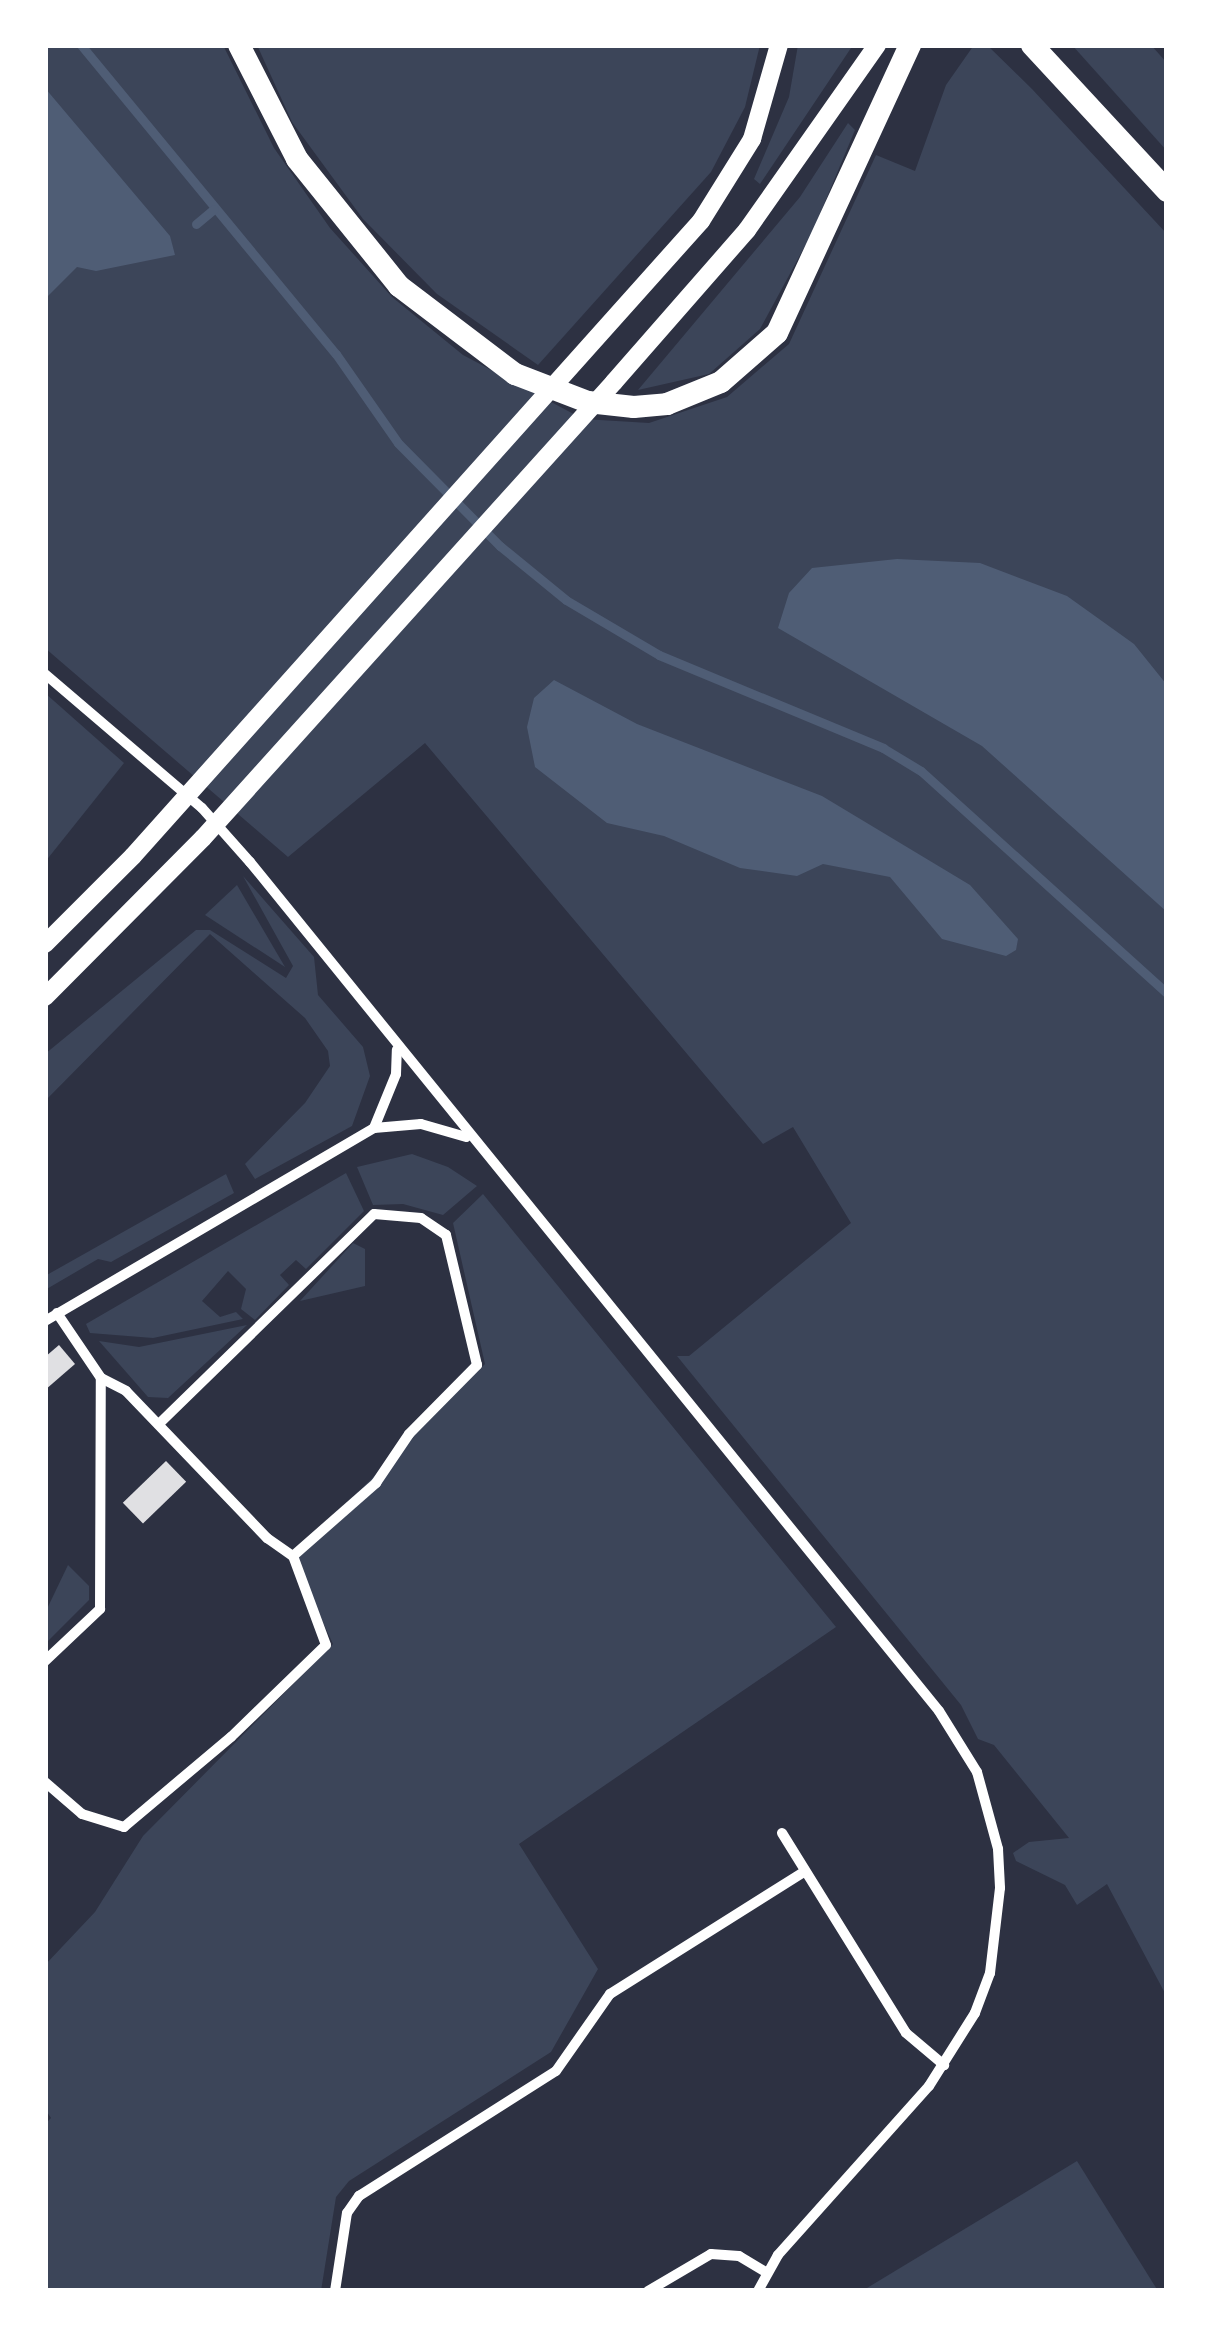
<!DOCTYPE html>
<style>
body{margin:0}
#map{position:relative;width:1212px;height:2336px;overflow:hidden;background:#2d3142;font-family:"Asap Condensed",sans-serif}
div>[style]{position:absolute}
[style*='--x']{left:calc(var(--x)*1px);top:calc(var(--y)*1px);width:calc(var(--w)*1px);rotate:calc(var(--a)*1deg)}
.green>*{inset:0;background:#3c4559}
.water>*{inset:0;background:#4f5d75}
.stream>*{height:9px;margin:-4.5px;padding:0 4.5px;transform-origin:4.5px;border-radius:4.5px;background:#4f5d75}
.building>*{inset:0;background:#e0e0e3;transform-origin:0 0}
.minor>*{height:10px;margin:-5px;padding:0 5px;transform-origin:5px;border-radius:5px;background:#fff}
.tertiary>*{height:18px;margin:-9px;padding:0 9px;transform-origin:9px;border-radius:9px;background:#fff}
.primary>*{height:22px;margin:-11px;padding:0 11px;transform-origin:11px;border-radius:11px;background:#fff}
span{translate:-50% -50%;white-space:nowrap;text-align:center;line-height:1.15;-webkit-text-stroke:10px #fff;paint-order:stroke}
.frame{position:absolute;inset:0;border:48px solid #fff;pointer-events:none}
</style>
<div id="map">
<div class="green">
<i style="clip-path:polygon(45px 45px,223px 45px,274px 148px,330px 228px,392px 297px,463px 355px,583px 419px,649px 423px,727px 397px,789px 344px,876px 155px,915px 171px,946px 85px,974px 45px,987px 45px,1032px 89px,1167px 234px,1167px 1997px,1107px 1884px,1077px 1905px,1065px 1885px,1016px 1861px,1013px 1853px,1029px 1842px,1069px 1838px,994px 1745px,978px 1739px,961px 1705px,677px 1356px,689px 1356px,851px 1223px,793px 1127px,763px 1144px,425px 743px,288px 857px,45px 648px)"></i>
<i style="clip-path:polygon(257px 45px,760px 45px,745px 107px,711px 172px,538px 365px,437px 294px,363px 219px,292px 122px)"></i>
<i style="clip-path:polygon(798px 45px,853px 45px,760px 184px,754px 179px,789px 97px)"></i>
<i style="clip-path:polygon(1072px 45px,1151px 45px,1167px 63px,1167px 151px)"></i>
<i style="clip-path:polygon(848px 123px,855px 130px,812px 233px,760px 329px,709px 374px,638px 390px,800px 197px)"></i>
<i style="clip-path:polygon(45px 693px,124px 763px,45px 862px)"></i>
<i style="clip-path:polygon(243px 876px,314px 957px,318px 995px,363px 1047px,370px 1076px,352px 1126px,255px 1179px,245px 1164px,305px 1103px,330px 1066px,328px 1051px,305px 1018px,210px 934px,45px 1101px,45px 1054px,196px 930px,210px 930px,286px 978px,293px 966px)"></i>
<i style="clip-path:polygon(237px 885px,285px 967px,205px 915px)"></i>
<i style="clip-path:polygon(412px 1154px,448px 1167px,477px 1186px,443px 1215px,403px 1204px,373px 1205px,357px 1167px)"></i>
<i style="clip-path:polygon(346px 1173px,364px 1211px,306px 1269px,296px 1260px,280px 1275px,289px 1285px,255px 1320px,241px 1309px,246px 1289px,228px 1271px,202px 1301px,220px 1317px,236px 1312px,243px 1319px,153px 1338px,90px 1333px,86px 1324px)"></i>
<i style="clip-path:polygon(226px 1174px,234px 1193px,111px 1262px,98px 1259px,45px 1290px,45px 1276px)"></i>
<i style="clip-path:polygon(483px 1194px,836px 1627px,519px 1844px,598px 1969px,551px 2052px,349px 2181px,336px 2197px,321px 2291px,45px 2291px,45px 2124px,51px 2118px,45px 2109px,45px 1965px,95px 1912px,143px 1836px,333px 1644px,293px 1558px,485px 1364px,453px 1223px)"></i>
<i style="clip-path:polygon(353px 1243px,365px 1249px,365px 1286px,300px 1301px)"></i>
<i style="clip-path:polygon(247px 1325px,168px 1398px,148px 1397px,99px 1341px,139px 1347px)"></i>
<i style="clip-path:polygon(68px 1565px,89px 1586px,89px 1600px,45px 1644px,45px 1613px)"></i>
<i style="clip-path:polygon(1077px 2161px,1158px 2291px,862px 2291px)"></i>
</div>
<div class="water">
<i style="clip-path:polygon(45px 88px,170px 236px,175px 255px,96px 271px,77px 267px,45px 299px)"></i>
<i style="clip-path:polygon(897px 559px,980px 563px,1067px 596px,1134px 644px,1167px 685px,1167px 912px,982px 746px,778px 628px,789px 593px,812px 568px)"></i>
<i style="clip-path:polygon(554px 680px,637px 724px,822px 796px,970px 885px,1018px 939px,1016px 950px,1006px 956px,942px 939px,890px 877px,823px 864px,797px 876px,740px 868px,664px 836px,607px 823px,535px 767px,527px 727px,534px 698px)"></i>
</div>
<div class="stream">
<i style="--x:81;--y:45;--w:401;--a:50.5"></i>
<i style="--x:336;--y:354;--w:108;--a:55.1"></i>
<i style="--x:398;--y:443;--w:145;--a:45.3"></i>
<i style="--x:500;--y:546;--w:85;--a:39.3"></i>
<i style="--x:566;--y:600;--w:108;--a:30.6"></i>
<i style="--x:659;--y:655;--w:243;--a:22.5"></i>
<i style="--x:883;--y:748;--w:44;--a:31.2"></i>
<i style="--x:921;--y:771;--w:331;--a:42.1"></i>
<i style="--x:196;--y:224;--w:23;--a:-40"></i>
</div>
<div class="building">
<i style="clip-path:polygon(59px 1345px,75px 1364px,45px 1390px,45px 1357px)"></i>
<i style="left:166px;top:1461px;width:29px;height:60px;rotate:46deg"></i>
</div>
<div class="minor">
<i style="--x:45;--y:674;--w:206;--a:40.5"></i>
<i style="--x:202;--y:808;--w:72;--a:48.4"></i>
<i style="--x:250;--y:862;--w:1093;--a:50.94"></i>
<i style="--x:939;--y:1711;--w:72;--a:58.1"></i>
<i style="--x:977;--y:1772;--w:80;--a:74.7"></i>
<i style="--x:998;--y:1849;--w:39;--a:87"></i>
<i style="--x:1000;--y:1888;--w:86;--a:96.7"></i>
<i style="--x:990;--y:1973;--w:43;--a:110.6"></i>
<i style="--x:975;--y:2013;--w:86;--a:122.2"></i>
<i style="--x:929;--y:2086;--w:227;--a:131.8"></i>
<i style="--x:778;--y:2255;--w:41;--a:119.1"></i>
<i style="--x:374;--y:1128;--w:47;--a:-4.9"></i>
<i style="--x:421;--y:1124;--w:47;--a:16.1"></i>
<i style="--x:57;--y:1313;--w:78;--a:55.9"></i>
<i style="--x:101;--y:1378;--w:28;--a:27"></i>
<i style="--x:126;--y:1391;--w:204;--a:46.2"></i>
<i style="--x:267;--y:1538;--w:32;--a:35"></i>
<i style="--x:293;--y:1556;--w:111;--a:-41.3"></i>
<i style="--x:376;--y:1483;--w:59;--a:-56"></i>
<i style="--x:409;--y:1434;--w:97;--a:-45.4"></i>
<i style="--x:477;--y:1365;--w:134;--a:-103.4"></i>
<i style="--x:446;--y:1235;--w:30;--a:-146"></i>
<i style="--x:421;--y:1218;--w:47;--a:-175.1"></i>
<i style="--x:374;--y:1214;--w:301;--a:135.7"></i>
<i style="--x:45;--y:1321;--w:381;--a:-30.4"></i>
<i style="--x:374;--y:1128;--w:58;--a:-67.8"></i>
<i style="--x:396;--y:1074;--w:24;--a:-88"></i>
<i style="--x:45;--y:1661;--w:76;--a:-43.4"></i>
<i style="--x:100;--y:1609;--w:231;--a:-89.8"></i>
<i style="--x:45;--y:1782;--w:49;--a:40.9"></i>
<i style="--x:82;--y:1814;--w:44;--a:17.2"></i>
<i style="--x:124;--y:1827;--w:140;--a:-40.1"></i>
<i style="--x:231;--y:1737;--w:132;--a:-44.1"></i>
<i style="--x:326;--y:1645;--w:95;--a:-110.3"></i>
<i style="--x:782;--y:1833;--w:235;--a:58.2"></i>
<i style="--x:906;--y:2033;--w:50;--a:40.1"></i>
<i style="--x:335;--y:2291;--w:79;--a:-81.3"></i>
<i style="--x:347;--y:2213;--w:21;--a:-55"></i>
<i style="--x:359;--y:2196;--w:233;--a:-32.4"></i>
<i style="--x:556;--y:2071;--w:94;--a:-55"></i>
<i style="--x:610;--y:1994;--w:229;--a:-32.2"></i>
<i style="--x:648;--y:2291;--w:73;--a:-30.4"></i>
<i style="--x:711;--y:2254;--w:28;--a:4"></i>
<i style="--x:739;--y:2256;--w:33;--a:31"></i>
</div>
<div class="tertiary">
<i style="--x:45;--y:944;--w:124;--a:-45"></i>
<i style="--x:133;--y:856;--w:852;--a:-48.19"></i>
<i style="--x:701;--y:221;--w:97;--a:-58.1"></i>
<i style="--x:752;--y:139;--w:98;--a:-74"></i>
<i style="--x:45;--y:997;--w:224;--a:-45.2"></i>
<i style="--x:203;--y:838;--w:614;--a:-47.97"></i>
<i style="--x:614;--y:382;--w:202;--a:-48.8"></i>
<i style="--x:747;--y:230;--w:226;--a:-54.9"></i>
</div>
<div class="primary">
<i style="--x:239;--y:45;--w:128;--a:63"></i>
<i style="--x:297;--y:159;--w:163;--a:51.2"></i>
<i style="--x:399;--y:286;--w:146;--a:37.2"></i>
<i style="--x:515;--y:374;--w:78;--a:21"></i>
<i style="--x:588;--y:402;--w:46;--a:6.2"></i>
<i style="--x:634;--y:407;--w:33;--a:-5"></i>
<i style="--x:667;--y:404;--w:58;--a:-22.2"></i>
<i style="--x:721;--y:382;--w:74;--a:-41.2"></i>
<i style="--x:777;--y:333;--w:317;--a:-65.2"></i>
<i style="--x:1032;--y:45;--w:199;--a:47.2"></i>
</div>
<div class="frame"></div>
</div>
